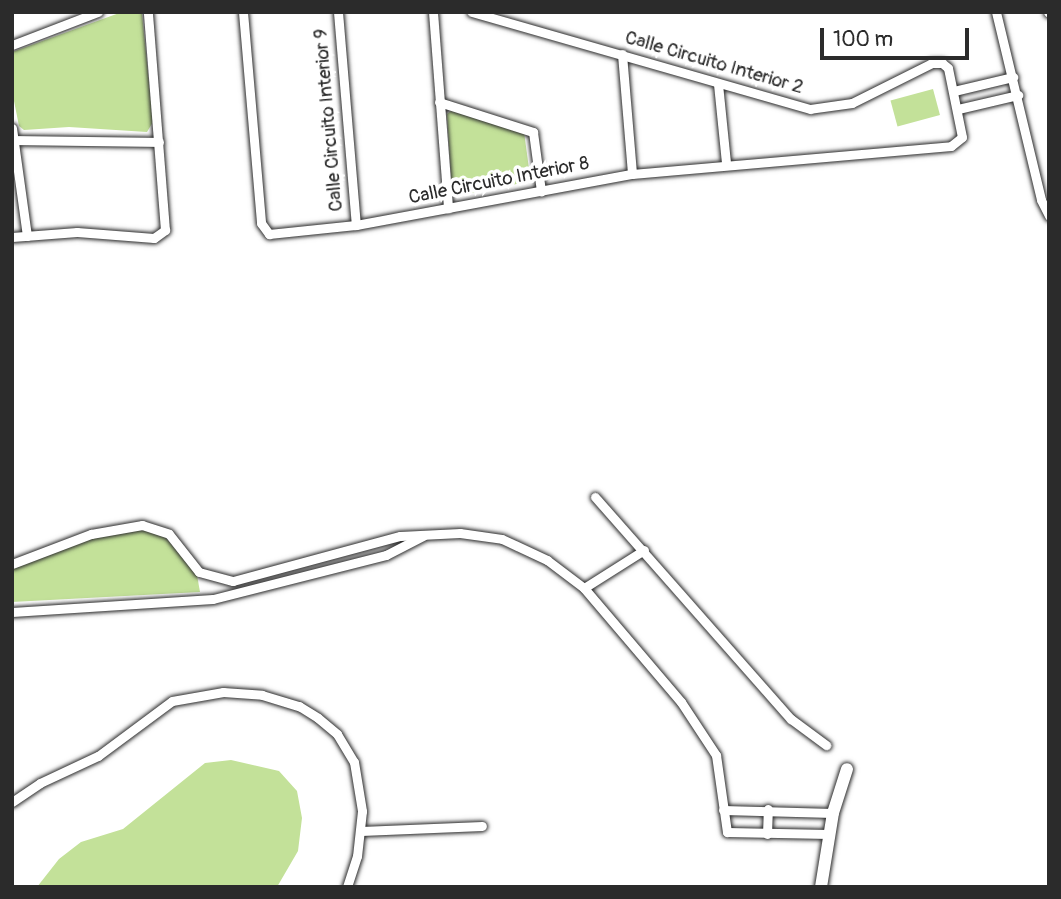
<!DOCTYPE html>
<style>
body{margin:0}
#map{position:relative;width:1061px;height:899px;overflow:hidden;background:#fff;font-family:Pangolin,sans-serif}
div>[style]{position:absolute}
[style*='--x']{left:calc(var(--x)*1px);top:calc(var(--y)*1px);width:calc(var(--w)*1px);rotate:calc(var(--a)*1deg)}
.green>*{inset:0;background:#c3e199;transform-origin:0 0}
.roads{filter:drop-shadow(0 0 2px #2b2b2b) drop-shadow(0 0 2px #2b2b2b)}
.minor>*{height:9px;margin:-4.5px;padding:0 4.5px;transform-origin:4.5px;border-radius:4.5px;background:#fff}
.secondary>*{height:12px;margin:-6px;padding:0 6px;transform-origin:6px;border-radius:6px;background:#fff}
span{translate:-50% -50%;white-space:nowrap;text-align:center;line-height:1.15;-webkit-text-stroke:7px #fff;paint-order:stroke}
.street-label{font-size:19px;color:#2b2b2b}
.frame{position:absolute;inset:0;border:14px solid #2b2b2b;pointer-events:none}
.scale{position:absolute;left:820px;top:28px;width:149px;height:32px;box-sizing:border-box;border:4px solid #2b2b2b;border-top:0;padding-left:9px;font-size:21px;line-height:24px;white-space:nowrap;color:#2b2b2b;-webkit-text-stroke:5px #fff;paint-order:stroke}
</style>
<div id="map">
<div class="green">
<i style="clip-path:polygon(122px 12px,142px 14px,153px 122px,147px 132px,69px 127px,24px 130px,19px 126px,12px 91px,12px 52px)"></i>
<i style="left:933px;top:89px;width:27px;height:44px;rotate:75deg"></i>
<i style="clip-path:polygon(451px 111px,524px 132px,530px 176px,526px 182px,457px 196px,452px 192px,447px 114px)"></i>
<i style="clip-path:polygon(149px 527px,161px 532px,197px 575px,200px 592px,12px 602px,12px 567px,104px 532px)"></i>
<i style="clip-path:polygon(231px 760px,279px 771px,297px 791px,302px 818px,298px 851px,277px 887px,37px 887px,59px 859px,81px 842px,123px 829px,205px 763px)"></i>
</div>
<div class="roads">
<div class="minor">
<i style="--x:243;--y:12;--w:212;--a:85.1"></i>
<i style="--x:261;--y:223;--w:14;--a:54"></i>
<i style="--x:269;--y:234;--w:87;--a:-5.9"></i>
<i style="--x:356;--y:225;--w:281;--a:-10.5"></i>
<i style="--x:632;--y:174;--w:320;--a:-5"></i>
<i style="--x:951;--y:146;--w:14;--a:-39"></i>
<i style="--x:962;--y:137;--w:70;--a:-101.5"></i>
<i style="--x:948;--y:68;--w:8;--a:-140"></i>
<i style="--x:942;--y:63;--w:10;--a:180"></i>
<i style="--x:932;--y:63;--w:89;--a:153.4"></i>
<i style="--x:852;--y:103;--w:42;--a:171.9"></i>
<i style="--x:810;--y:109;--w:352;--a:-164"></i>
<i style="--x:338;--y:12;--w:214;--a:85.2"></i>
<i style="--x:433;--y:12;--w:197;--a:85.6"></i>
<i style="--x:996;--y:12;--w:193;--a:76.5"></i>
<i style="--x:1041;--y:200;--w:18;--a:63"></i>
<i style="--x:1048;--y:12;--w:1;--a:45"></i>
<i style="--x:12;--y:45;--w:92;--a:-21"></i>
<i style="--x:622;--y:54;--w:120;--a:85.2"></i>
<i style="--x:718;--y:84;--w:79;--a:84.2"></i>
<i style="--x:954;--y:91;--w:61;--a:-13.3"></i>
<i style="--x:439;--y:102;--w:99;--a:17.7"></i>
<i style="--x:533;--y:132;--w:60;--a:82.3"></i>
<i style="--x:958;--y:109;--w:62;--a:-13.1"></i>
<i style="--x:12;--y:128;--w:109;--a:82.1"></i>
<i style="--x:15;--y:140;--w:144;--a:0.8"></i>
<i style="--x:12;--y:237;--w:65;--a:-4.4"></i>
<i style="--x:77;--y:232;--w:77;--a:4.5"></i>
<i style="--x:154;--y:238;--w:14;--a:-36"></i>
<i style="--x:165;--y:230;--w:219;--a:-94.5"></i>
<i style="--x:595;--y:497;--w:296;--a:48.6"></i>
<i style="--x:791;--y:719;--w:44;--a:36.6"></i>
<i style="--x:12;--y:564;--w:85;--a:-20.8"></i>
<i style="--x:91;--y:534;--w:52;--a:-10"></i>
<i style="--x:142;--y:525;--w:28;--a:18"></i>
<i style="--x:169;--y:534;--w:48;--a:51.7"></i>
<i style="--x:199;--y:572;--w:35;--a:15"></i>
<i style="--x:233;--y:581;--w:173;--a:-15.1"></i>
<i style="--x:400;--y:536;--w:60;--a:-2.9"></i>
<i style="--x:460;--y:533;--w:42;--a:8.1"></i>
<i style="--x:502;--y:539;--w:50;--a:25"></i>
<i style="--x:547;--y:560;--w:46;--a:37.1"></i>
<i style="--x:584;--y:588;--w:150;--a:49.6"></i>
<i style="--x:681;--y:702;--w:64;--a:56.6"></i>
<i style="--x:716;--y:755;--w:78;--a:81.9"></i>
<i style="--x:727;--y:832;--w:102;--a:1.1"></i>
<i style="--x:584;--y:588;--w:71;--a:-32.3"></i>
<i style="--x:12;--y:612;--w:201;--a:-3.7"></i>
<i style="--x:213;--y:599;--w:179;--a:-14.3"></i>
<i style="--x:386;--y:555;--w:42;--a:-27.2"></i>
<i style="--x:12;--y:802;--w:34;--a:-34"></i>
<i style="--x:40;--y:783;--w:64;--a:-25"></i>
<i style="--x:98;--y:756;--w:92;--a:-36.6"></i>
<i style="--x:172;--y:701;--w:52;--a:-10"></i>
<i style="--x:223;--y:692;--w:39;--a:4"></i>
<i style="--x:262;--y:695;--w:39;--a:17"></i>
<i style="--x:299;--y:706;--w:22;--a:32"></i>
<i style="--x:318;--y:718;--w:25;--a:40"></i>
<i style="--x:337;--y:734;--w:33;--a:59"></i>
<i style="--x:354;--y:762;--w:50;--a:80.7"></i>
<i style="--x:362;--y:811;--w:45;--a:96.3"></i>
<i style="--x:357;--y:856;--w:33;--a:108"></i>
<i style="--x:723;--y:810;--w:110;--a:1.6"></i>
<i style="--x:361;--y:831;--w:121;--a:-2.4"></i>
<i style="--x:767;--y:834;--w:25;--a:-88"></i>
</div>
<div class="secondary">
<i style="--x:821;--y:887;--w:75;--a:-80.8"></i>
<i style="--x:833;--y:813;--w:46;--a:-72.3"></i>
</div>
</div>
<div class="street-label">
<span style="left:714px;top:63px;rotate:16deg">Calle Circuito Interior 2</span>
<span style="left:329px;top:120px;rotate:-95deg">Calle Circuito Interior 9</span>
<span style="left:499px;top:181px;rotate:-11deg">Calle Circuito Interior 8</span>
</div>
<div class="frame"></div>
<div class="scale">100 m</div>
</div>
